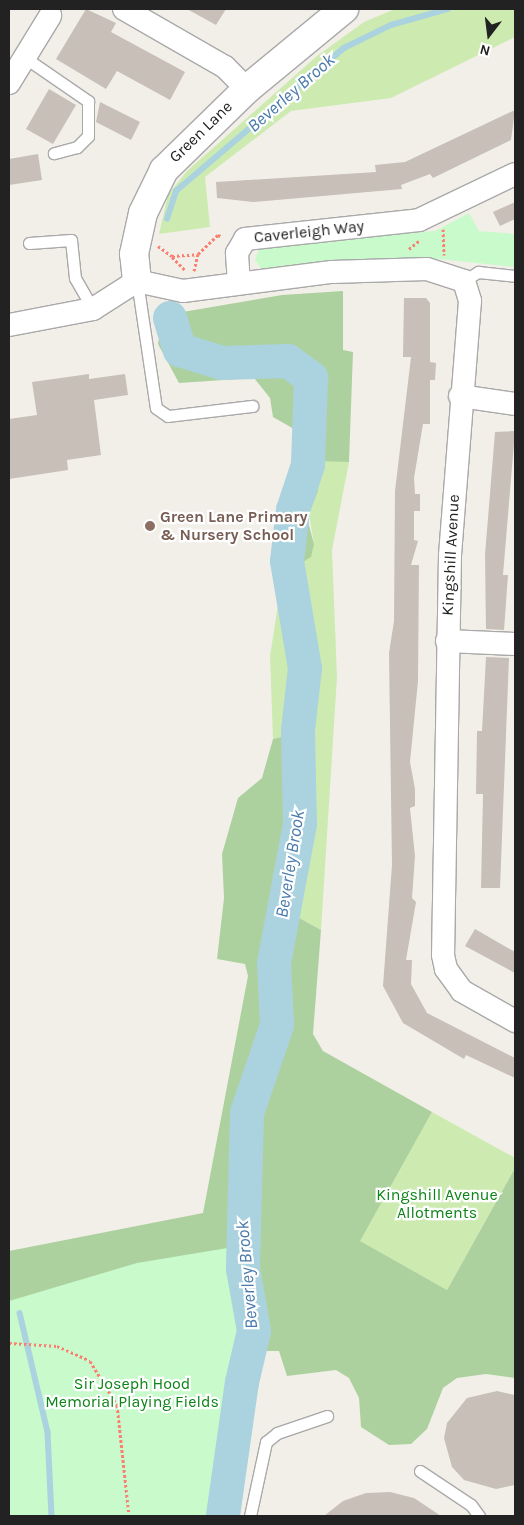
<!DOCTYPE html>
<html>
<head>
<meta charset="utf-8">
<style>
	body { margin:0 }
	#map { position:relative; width:524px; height:1525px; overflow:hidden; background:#f2efe9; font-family:Karla,sans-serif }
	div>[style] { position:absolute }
	.grass>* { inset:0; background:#cdebb0 }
	.forest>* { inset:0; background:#add19e }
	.park>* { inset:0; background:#c8facc }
	.stream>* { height:5.5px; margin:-2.75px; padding:0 2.75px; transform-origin:2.75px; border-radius:2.75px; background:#aad3df }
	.river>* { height:34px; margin:-17px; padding:0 17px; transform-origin:17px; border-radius:17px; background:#aad3df }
	.building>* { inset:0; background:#c7bfb8 }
	.path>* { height:3px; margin-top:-1.5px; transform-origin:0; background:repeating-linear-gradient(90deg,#fa8072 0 2.5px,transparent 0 5px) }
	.roads { filter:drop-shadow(1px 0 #a9a9a9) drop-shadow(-1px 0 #a9a9a9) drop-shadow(0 1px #a9a9a9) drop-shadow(0 -1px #a9a9a9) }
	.service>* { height:11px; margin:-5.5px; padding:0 5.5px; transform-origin:5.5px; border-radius:5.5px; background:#fff }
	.minor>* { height:22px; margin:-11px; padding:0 11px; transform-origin:11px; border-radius:11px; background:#fff }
	.tertiary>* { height:28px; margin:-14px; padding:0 14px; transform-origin:14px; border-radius:14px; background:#fff }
	.dots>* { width:14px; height:14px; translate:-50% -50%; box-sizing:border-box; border:2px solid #fff; border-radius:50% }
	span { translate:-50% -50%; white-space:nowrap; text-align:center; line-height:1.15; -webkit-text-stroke:4.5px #fff; paint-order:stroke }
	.street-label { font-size:16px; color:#222 }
	.education-label { font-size:16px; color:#785e54; font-weight:700 }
	.left { translate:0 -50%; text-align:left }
	.park-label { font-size:16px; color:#0c8416 }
	.water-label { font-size:18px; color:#4a7aab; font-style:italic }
	.frame { position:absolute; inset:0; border:10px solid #222; pointer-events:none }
	.north { position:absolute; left:464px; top:10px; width:50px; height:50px; -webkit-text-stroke:4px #fff; paint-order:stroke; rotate:195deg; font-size:14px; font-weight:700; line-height:20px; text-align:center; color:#222 }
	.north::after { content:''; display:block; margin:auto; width:18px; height:22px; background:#222; clip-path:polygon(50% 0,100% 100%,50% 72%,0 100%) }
</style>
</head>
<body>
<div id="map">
	<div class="grass">
		<i style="clip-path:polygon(395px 9px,515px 9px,515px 37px,391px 98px,291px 111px,205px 177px,210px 227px,159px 234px,168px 195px,187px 171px,317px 56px,364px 22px)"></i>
		<i style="clip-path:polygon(326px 458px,349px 462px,332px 550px,337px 677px,321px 930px,292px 914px,285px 902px,299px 829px,296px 797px,315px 755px,289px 735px,273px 739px,270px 656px,285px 560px,314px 544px,308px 508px,318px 491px,318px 460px)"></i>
		<i style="clip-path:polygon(432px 1112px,515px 1158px,515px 1168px,447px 1290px,359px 1241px)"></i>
	</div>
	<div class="forest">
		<i style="clip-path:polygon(343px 291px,343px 350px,353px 352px,349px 462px,318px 461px,318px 491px,307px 518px,314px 544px,311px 557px,298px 565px,273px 554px,280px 502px,296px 493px,301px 433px,273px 417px,270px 398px,254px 378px,179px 383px,158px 344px,162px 320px,165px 315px,282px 295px)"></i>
		<i style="clip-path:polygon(289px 735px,307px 736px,315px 745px,315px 755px,296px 797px,299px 829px,285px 902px,292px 914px,321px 930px,313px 1034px,323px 1051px,432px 1112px,360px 1241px,447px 1290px,515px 1168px,515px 1378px,486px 1374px,457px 1378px,443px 1388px,427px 1429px,411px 1444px,389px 1445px,361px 1427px,359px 1398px,349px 1378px,336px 1370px,287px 1376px,279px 1351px,257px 1351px,9px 1516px,9px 1251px,203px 1213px,248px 976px,245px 964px,217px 959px,224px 898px,222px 854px,238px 798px,262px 778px,273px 739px)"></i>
	</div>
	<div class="park">
		<i style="clip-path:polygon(469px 213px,479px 231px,515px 234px,515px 267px,439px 259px,262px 270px,255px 260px,260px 247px,266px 244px,435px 231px)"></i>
		<i style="clip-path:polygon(257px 1243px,258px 1386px,238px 1516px,9px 1516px,9px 1301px,137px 1263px)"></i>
	</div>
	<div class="stream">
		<i style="left:167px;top:219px;width:29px;rotate:-72deg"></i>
		<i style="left:176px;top:191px;width:221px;rotate:-40.4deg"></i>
		<i style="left:344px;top:48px;width:52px;rotate:-26.1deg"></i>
		<i style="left:391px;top:25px;width:59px;rotate:-15.7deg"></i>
		<i style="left:20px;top:1313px;width:122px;rotate:76.8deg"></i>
		<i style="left:48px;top:1432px;width:84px;rotate:87.3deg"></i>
	</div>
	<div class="river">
		<i style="left:170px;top:318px;width:34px;rotate:73deg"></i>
		<i style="left:180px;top:350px;width:44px;rotate:17.2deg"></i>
		<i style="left:222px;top:363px;width:66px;rotate:-1.7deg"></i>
		<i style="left:288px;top:361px;width:29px;rotate:36deg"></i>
		<i style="left:311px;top:378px;width:87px;rotate:92deg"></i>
		<i style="left:308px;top:465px;width:47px;rotate:108.4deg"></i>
		<i style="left:293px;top:510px;width:51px;rotate:96.7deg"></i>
		<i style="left:287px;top:561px;width:109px;rotate:80.5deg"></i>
		<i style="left:305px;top:668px;width:62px;rotate:96.4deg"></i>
		<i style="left:298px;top:730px;width:94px;rotate:88.8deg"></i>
		<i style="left:300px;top:824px;width:141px;rotate:100.6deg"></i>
		<i style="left:274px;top:963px;width:62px;rotate:87.2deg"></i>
		<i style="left:277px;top:1025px;width:93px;rotate:108.8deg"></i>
		<i style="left:247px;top:1113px;width:156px;rotate:91.5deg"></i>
		<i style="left:243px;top:1269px;width:63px;rotate:79.9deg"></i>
		<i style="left:254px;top:1331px;width:52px;rotate:103.2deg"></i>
		<i style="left:242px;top:1382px;width:135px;rotate:98.1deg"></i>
	</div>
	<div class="building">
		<i style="clip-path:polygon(86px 9px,116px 23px,111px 32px,185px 72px,170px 100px,117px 71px,106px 89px,56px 59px)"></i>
		<i style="clip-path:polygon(187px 9px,226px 9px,216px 25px)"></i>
		<i style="clip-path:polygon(49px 89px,76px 105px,53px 144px,26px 129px)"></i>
		<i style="clip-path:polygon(100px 102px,140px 122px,131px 140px,96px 122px)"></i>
		<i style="clip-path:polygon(515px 110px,511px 140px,433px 178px,430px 174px,401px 185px,402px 189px,253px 202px,217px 198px,216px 182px,376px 172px,375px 165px,405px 162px)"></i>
		<i style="clip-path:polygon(38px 154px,42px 180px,9px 185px,9px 159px)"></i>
		<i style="clip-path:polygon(515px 202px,515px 219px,500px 226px,493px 212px)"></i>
		<i style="clip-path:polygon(404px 298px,426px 298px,430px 303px,430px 362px,436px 363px,435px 380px,430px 380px,430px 424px,423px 424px,414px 478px,415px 494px,420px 494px,420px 511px,414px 511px,414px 540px,418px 541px,411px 565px,419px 565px,418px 681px,410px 762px,415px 789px,415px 806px,410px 808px,415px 856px,412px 898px,416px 902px,406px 960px,412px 960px,411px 984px,427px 1013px,515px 1058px,515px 1078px,466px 1055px,464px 1059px,403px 1023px,383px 986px,392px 865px,389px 653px,394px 621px,395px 491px,411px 357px,403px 357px)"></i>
		<i style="clip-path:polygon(89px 374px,89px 379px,125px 374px,128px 395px,94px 400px,101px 455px,67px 460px,68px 470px,9px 479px,9px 419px,37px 415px,32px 382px)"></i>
		<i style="clip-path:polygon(515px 431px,503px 575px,508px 575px,504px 630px,486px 629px,485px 555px,495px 432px)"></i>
		<i style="clip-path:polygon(486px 657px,509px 658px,500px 888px,481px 888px,483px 794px,476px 794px,477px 731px,482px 731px)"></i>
		<i style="clip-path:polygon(475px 929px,515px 952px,515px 973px,465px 946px)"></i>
		<i style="clip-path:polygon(497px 1391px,515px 1395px,515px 1485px,496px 1489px,464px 1480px,452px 1467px,444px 1438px,447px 1423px,467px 1398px)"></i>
		<i style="clip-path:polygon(390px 1492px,414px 1498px,441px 1516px,324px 1516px,343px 1501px,366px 1493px)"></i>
	</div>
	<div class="path">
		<i style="left:443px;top:229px;width:26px;rotate:88deg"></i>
		<i style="left:158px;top:246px;width:17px;rotate:36deg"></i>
		<i style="left:172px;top:256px;width:26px;rotate:-4deg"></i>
		<i style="left:198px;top:254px;width:28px;rotate:-44deg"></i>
		<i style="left:218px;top:235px;width:5px;rotate:22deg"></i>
		<i style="left:409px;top:249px;width:14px;rotate:-39deg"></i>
		<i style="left:172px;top:257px;width:18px;rotate:45deg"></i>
		<i style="left:194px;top:271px;width:17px;rotate:-77deg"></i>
		<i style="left:9px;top:1343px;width:48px;rotate:3.6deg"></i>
		<i style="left:57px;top:1346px;width:36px;rotate:24deg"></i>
		<i style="left:90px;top:1361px;width:52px;rotate:58.5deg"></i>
		<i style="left:117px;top:1405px;width:112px;rotate:83.8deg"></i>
	</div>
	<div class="roads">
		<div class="service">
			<i style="left:24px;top:57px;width:78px;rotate:34.5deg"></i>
			<i style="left:88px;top:101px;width:35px;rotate:90deg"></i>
			<i style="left:88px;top:136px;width:16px;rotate:135deg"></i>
			<i style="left:77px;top:147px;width:24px;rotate:165deg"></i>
			<i style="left:29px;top:243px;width:42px;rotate:-4.1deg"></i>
			<i style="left:71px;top:240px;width:38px;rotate:84deg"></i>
			<i style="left:75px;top:278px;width:36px;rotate:60deg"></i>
			<i style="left:137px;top:281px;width:128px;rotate:81.5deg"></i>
			<i style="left:156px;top:408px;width:14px;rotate:34deg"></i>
			<i style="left:168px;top:416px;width:85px;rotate:-6.8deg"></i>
			<i style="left:464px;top:281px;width:17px;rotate:-33deg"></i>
			<i style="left:478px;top:272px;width:37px;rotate:6deg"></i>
			<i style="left:420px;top:1471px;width:61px;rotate:33.7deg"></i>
			<i style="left:471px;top:1505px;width:14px;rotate:54deg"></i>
			<i style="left:250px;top:1516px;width:76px;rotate:-77.8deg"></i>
			<i style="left:266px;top:1442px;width:14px;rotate:-39deg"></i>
			<i style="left:277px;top:1433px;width:53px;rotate:-18.8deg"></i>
		</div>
		<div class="minor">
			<i style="left:124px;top:9px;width:116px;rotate:29.9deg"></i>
			<i style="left:225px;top:67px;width:31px;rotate:45deg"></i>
			<i style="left:9px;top:83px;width:79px;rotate:-58.5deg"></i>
			<i style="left:239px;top:283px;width:30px;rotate:-94deg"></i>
			<i style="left:237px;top:253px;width:16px;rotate:-60deg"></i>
			<i style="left:245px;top:239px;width:175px;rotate:-6.2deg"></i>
			<i style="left:419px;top:220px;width:106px;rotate:-25.6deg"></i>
			<i style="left:9px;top:325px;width:86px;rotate:-10.8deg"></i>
			<i style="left:93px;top:309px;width:52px;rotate:-32.5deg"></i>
			<i style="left:137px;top:281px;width:47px;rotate:12.3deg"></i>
			<i style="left:183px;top:291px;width:150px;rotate:-7.3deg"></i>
			<i style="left:332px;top:272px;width:95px;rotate:-1.8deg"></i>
			<i style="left:427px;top:269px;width:39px;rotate:18deg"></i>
			<i style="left:464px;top:281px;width:21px;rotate:73deg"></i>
			<i style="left:470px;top:301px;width:256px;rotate:94.5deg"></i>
			<i style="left:450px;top:556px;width:399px;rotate:91deg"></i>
			<i style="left:443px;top:955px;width:14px;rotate:78deg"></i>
			<i style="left:446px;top:969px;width:27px;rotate:54deg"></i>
			<i style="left:462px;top:991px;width:61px;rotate:29.5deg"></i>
			<i style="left:460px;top:396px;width:56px;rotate:8.3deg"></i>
			<i style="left:447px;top:641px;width:68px;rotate:2.5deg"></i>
		</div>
		<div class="tertiary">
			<i style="left:137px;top:281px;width:27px;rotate:-96deg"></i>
			<i style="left:134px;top:254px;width:42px;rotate:-77.6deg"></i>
			<i style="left:143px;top:213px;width:48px;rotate:-64deg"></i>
			<i style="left:164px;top:170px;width:116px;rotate:-44.3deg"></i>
			<i style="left:247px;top:89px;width:126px;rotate:-39.5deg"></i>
		</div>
	</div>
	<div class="dots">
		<i style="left:150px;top:526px;background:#8d6e63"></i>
	</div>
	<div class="street-label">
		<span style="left:201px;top:132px;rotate:-44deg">Green Lane</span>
		<span style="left:309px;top:232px;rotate:-6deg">Caverleigh Way</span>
		<span style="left:451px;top:555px;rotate:-87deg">Kingshill Avenue</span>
	</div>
	<div class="education-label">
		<span class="left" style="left:160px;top:526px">Green Lane Primary<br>&amp; Nursery School</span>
	</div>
	<div class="park-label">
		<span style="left:437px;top:1204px">Kingshill Avenue<br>Allotments</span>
		<span style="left:132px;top:1393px">Sir Joseph Hood<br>Memorial Playing Fields</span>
	</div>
	<div class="water-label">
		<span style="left:291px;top:93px;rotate:-41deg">Beverley Brook</span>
		<span style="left:290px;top:864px;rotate:-81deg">Beverley Brook</span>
		<span style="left:247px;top:1275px;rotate:-95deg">Beverley Brook</span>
	</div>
	<div class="frame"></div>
	<div class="north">N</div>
</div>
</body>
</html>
